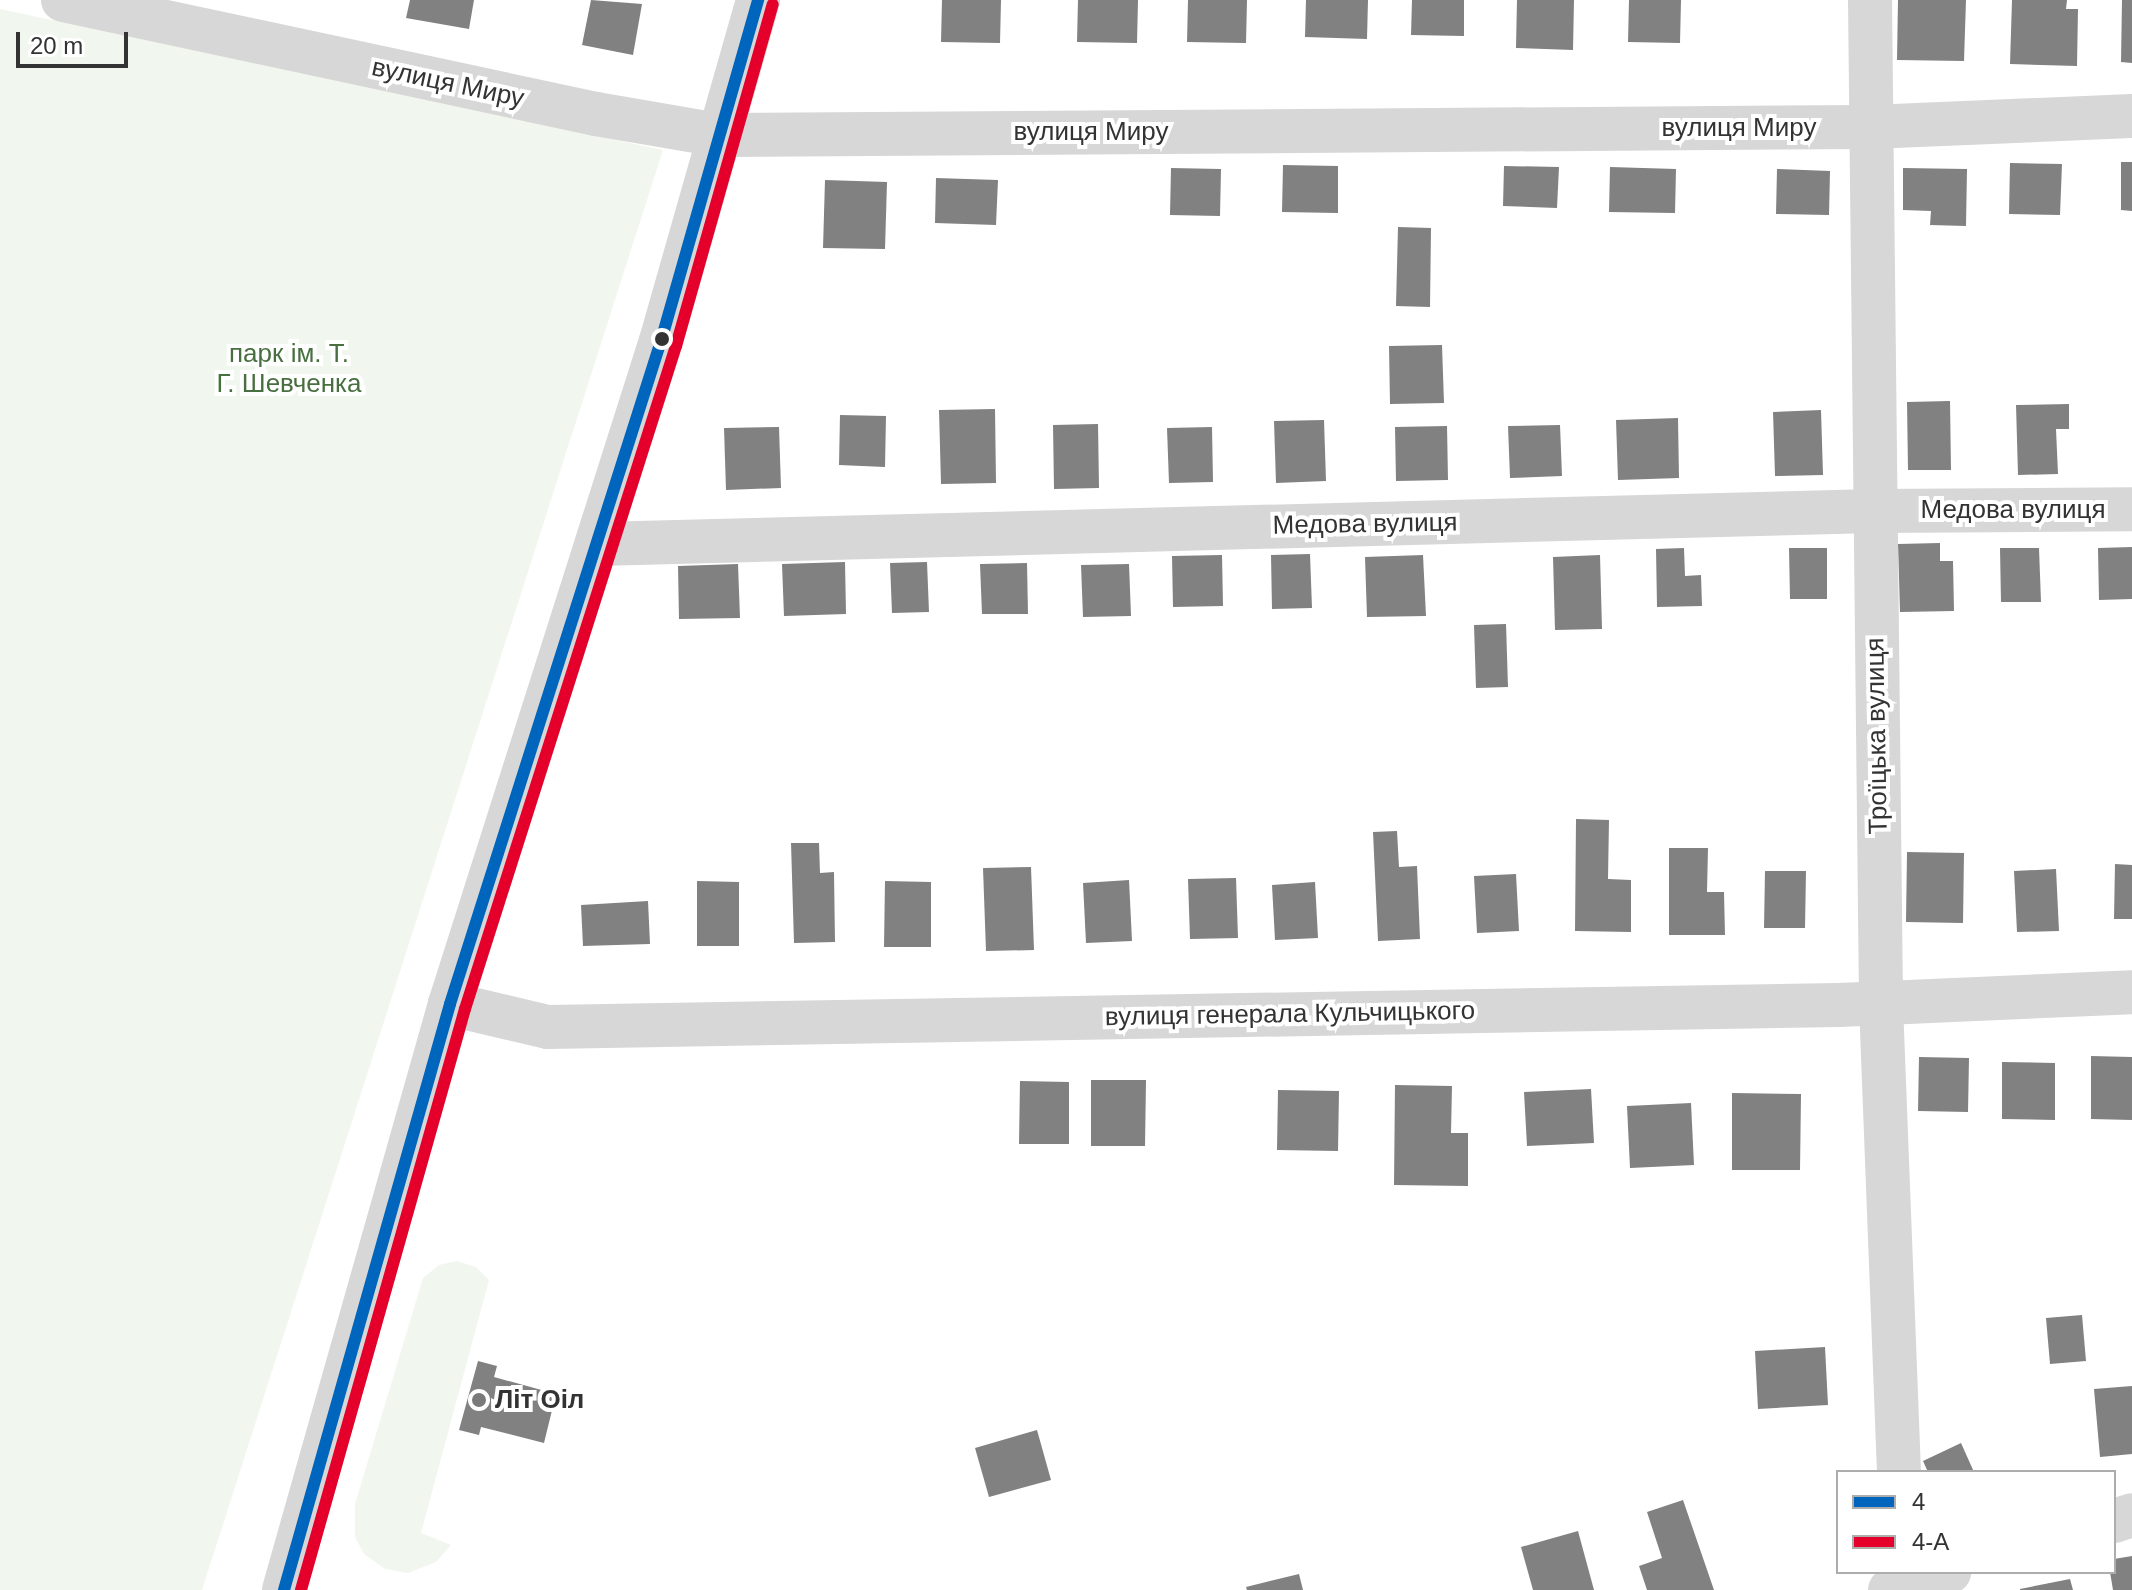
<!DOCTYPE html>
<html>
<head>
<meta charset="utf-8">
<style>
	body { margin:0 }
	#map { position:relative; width:2132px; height:1590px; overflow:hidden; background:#fff; font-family:Helvetica,sans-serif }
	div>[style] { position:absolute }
	.green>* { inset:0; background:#f1f6ef }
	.building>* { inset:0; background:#818181 }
	.minor>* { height:44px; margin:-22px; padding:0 22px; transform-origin:22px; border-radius:22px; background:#d7d7d7 }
	.bus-1>* { height:12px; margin:-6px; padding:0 6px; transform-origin:6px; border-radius:6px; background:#0065bd }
	.bus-2>* { height:12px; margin:-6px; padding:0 6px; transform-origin:6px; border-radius:6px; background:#e4002b }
	.dots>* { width:22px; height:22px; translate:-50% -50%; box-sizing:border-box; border:4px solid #fff; border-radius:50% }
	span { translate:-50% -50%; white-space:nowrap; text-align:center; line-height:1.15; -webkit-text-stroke:8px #fff; paint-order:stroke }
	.street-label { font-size:26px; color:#333 }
	.park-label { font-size:26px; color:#486f3f }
	.poi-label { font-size:26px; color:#333; font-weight:700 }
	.left { translate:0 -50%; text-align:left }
	.legend { position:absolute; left:1836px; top:1470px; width:280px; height:104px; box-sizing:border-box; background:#fff; border:2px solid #adadad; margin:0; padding:10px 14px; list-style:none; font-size:24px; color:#333 }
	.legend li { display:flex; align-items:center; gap:16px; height:40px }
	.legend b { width:40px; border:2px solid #adadad }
	.scale { position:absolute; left:16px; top:32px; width:112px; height:36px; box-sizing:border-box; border:4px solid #333; border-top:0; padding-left:10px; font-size:24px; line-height:28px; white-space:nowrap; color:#333; -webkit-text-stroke:6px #fff; paint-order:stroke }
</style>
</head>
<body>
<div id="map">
	<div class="green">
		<i style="clip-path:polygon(0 9px,663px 150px,202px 1590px,0 1590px)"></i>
		<i style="clip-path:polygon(457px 1261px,476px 1267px,489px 1280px,421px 1533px,451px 1545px,436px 1562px,408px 1573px,385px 1569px,364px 1554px,355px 1537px,355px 1504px,423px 1278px,439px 1265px)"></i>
	</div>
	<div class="building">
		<i style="clip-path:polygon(410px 0,474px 0,469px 29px,406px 18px)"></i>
		<i style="clip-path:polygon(591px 0,642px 4px,633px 55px,582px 45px)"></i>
		<i style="clip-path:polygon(942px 0,1001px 0,1000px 43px,941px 42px)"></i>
		<i style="clip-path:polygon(1078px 0,1138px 0,1137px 43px,1077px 42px)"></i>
		<i style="clip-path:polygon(1188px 0,1247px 0,1246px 43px,1187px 42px)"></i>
		<i style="clip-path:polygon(1306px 0,1368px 0,1367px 39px,1305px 37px)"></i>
		<i style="clip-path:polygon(1412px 0,1464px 0,1464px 36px,1411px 35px)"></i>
		<i style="clip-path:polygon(1517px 0,1574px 0,1573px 50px,1516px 48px)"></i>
		<i style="clip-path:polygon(1629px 0,1681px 0,1680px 43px,1628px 42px)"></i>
		<i style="clip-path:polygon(1898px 0,1966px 0,1964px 61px,1897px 60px)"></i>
		<i style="clip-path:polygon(2012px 0,2067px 0,2066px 9px,2078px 9px,2077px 66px,2010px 64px)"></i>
		<i style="clip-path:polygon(2122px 0,2132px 0,2132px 63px,2121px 62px)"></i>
		<i style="clip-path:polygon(2121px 162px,2132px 162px,2132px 211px,2121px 210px)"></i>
		<i style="clip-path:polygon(2010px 163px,2062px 164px,2060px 215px,2009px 214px)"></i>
		<i style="clip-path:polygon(1283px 165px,1338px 166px,1338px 213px,1282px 212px)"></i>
		<i style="clip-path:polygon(1504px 166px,1559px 167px,1557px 208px,1503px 206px)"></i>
		<i style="clip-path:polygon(1610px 167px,1676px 169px,1675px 213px,1609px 212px)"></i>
		<i style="clip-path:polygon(1171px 168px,1221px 169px,1220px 216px,1170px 215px)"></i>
		<i style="clip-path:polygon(1903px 168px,1967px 169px,1966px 226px,1930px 225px,1931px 211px,1903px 210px)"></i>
		<i style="clip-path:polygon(1777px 169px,1830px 171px,1829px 215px,1776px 214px)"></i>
		<i style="clip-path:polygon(936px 178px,998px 180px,996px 225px,935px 223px)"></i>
		<i style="clip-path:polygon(825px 180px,887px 182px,885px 249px,823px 248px)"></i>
		<i style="clip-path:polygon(1398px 227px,1431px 228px,1430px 307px,1396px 306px)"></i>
		<i style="clip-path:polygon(1442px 345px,1444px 403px,1390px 404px,1389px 346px)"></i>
		<i style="clip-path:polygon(1950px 401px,1951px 470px,1908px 470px,1907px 402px)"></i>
		<i style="clip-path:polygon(2069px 404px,2069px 429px,2056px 429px,2058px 474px,2018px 475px,2016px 405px)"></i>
		<i style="clip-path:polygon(995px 409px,996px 483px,941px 484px,939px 410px)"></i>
		<i style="clip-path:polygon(1821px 410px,1823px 475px,1775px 476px,1773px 412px)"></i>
		<i style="clip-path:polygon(840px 415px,886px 416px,885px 467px,839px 465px)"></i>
		<i style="clip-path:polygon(1678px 418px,1679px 478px,1618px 480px,1616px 420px)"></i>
		<i style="clip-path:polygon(1324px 420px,1326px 481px,1276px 483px,1274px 421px)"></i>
		<i style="clip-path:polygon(1098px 424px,1099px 488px,1054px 489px,1053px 425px)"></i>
		<i style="clip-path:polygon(1560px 425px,1562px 476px,1510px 478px,1508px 426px)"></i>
		<i style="clip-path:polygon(1447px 426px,1448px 480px,1396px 481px,1395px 427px)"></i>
		<i style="clip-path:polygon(779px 427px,781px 488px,726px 490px,724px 428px)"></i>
		<i style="clip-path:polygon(1212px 427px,1213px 482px,1169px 483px,1167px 428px)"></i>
		<i style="clip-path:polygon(1940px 543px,1940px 561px,1953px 561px,1954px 611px,1900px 612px,1898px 544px)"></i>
		<i style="clip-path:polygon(2132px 547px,2132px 599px,2099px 600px,2098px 548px)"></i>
		<i style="clip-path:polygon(1684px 548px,1685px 576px,1701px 575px,1702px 606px,1657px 607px,1656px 549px)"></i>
		<i style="clip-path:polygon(1789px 548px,1827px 548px,1827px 599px,1790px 599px)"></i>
		<i style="clip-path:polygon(2000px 548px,2039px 548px,2041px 602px,2001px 602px)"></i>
		<i style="clip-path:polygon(1310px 554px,1312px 608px,1272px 609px,1271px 555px)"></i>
		<i style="clip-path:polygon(1222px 555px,1223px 606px,1173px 607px,1172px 556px)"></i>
		<i style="clip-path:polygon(1423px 555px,1426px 616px,1367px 617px,1365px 557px)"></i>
		<i style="clip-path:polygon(1600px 555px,1602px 629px,1555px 630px,1553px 557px)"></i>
		<i style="clip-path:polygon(845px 562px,846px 614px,784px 616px,782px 564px)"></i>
		<i style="clip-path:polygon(927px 562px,929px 612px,892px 613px,890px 563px)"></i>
		<i style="clip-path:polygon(1027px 563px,1028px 614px,982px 614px,980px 564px)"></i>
		<i style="clip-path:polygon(738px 564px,740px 618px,679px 619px,678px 566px)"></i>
		<i style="clip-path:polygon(1129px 564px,1131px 616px,1083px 617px,1081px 565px)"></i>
		<i style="clip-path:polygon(1506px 624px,1508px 687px,1476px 688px,1474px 625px)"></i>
		<i style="clip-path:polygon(1576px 819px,1609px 820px,1608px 879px,1631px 880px,1631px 932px,1575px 931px)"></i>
		<i style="clip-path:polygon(1397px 831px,1399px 867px,1417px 866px,1420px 939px,1378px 941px,1373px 832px)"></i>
		<i style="clip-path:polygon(791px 843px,819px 843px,820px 873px,834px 872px,835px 942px,794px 943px)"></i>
		<i style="clip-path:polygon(1669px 848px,1708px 848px,1707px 892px,1724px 892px,1725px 935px,1669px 935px)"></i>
		<i style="clip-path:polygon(1907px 852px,1964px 853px,1963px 923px,1906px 922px)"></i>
		<i style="clip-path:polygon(2115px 864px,2132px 865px,2132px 919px,2114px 919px)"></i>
		<i style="clip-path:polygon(1031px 867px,1034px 950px,986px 951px,983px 868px)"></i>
		<i style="clip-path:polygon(2056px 869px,2059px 931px,2017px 932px,2014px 871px)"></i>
		<i style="clip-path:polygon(1765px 871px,1806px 871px,1805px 928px,1764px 928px)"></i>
		<i style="clip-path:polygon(1516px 874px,1519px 931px,1477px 933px,1474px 876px)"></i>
		<i style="clip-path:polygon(1236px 878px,1238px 938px,1190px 939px,1188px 879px)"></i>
		<i style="clip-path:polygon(1129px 880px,1132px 941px,1086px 943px,1083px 883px)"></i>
		<i style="clip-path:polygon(697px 881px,739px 882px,739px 946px,697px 946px)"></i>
		<i style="clip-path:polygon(885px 881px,931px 882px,931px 947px,884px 947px)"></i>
		<i style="clip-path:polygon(1315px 882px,1318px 938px,1275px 940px,1272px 885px)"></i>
		<i style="clip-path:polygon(648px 901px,650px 944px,583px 946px,581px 905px)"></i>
		<i style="clip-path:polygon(2091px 1056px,2132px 1057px,2132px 1120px,2091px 1119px)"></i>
		<i style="clip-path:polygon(1919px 1057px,1969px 1058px,1968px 1112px,1918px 1111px)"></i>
		<i style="clip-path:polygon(2002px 1062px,2055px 1063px,2055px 1120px,2002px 1119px)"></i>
		<i style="clip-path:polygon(1091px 1080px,1146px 1080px,1145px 1146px,1091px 1146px)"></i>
		<i style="clip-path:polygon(1020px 1081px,1069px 1082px,1069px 1144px,1019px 1144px)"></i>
		<i style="clip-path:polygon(1395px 1085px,1452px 1086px,1451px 1133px,1468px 1133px,1468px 1186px,1394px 1185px)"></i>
		<i style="clip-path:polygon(1591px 1089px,1594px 1143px,1527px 1146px,1524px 1092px)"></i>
		<i style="clip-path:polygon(1278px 1090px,1339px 1091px,1338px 1151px,1277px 1150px)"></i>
		<i style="clip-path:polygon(1732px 1093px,1801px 1094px,1800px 1170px,1732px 1170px)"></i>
		<i style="clip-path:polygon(1691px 1103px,1694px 1165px,1630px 1168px,1627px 1106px)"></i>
		<i style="clip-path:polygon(2082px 1315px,2086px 1361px,2050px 1364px,2046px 1318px)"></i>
		<i style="clip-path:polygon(1825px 1347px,1828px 1405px,1758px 1409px,1755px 1351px)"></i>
		<i style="clip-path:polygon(478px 1361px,497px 1366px,494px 1377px,556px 1394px,544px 1443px,481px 1427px,479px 1435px,459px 1430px)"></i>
		<i style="clip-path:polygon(2132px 1386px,2132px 1454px,2100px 1457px,2094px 1389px)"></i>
		<i style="clip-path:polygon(1037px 1430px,1051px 1480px,989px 1497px,975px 1448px)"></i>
		<i style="clip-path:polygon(1961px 1443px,1974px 1472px,1928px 1472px,1923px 1461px)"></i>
		<i style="clip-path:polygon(1683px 1500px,1714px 1590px,1647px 1590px,1639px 1566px,1662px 1558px,1647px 1512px)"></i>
		<i style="clip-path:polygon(1578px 1531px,1594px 1590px,1533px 1590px,1521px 1547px)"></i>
		<i style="clip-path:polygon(2132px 1556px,2132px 1590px,2113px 1590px,2110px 1572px,2114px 1572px,2114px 1559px)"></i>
		<i style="clip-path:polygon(1299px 1574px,1303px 1590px,1247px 1590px,1246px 1587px)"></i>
		<i style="clip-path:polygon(2070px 1579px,2073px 1590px,2020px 1590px,2020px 1589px)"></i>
	</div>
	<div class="minor">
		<i style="left:63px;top:0;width:545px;rotate:12.07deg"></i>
		<i style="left:596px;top:114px;width:125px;rotate:9.7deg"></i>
		<i style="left:719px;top:135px;width:1151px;rotate:-0.4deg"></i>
		<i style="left:1870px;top:127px;width:262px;rotate:-2.4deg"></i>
		<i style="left:1870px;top:0;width:1004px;rotate:89.37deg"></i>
		<i style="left:1881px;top:1004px;width:468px;rotate:87.8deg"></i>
		<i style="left:598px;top:544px;width:1275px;rotate:-1.48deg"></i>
		<i style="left:1873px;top:511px;width:259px;rotate:-0.4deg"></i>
		<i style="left:450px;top:1004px;width:101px;rotate:13.2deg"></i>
		<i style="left:548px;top:1027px;width:1291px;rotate:-0.98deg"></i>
		<i style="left:1839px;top:1005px;width:293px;rotate:-2.5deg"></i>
		<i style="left:2114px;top:1521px;width:19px;rotate:-18deg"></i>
		<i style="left:284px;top:1590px;width:609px;rotate:-74.18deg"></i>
		<i style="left:450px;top:1004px;width:696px;rotate:-72.35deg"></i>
		<i style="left:661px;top:341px;width:355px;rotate:-74.1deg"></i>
		<i style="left:1890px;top:1590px;width:62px;rotate:-17deg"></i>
	</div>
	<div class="bus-1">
		<i style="left:284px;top:1590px;width:609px;rotate:-74.18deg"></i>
		<i style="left:450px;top:1004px;width:696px;rotate:-72.35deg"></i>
		<i style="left:661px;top:341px;width:355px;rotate:-74.1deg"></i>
	</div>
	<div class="bus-2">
		<i style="left:301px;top:1590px;width:604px;rotate:-74.24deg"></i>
		<i style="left:465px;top:1009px;width:696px;rotate:-72.35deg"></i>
		<i style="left:676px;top:346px;width:355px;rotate:-74.2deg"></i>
	</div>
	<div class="dots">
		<i style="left:662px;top:339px;background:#333"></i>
		<i style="left:479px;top:1400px;background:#7a7a7a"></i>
	</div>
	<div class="street-label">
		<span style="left:448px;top:83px;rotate:12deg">вулиця Миру</span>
		<span style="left:1739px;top:128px">вулиця Миру</span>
		<span style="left:1091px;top:132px">вулиця Миру</span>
		<span style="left:2013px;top:510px">Медова вулиця</span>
		<span style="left:1365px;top:524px;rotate:-1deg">Медова вулиця</span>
		<span style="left:1877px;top:736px;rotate:-91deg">Троїцька вулиця</span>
		<span style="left:1290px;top:1014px;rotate:-1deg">вулиця генерала Кульчицького</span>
	</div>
	<div class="park-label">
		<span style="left:289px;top:369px">парк ім. Т.<br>Г. Шевченка</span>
	</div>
	<div class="poi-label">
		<span class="left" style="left:495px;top:1400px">Літ Оіл</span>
	</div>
	<ul class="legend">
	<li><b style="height:10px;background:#0065bd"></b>4</li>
	<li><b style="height:10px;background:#e4002b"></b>4-А</li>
	</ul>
	<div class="scale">20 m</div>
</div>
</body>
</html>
